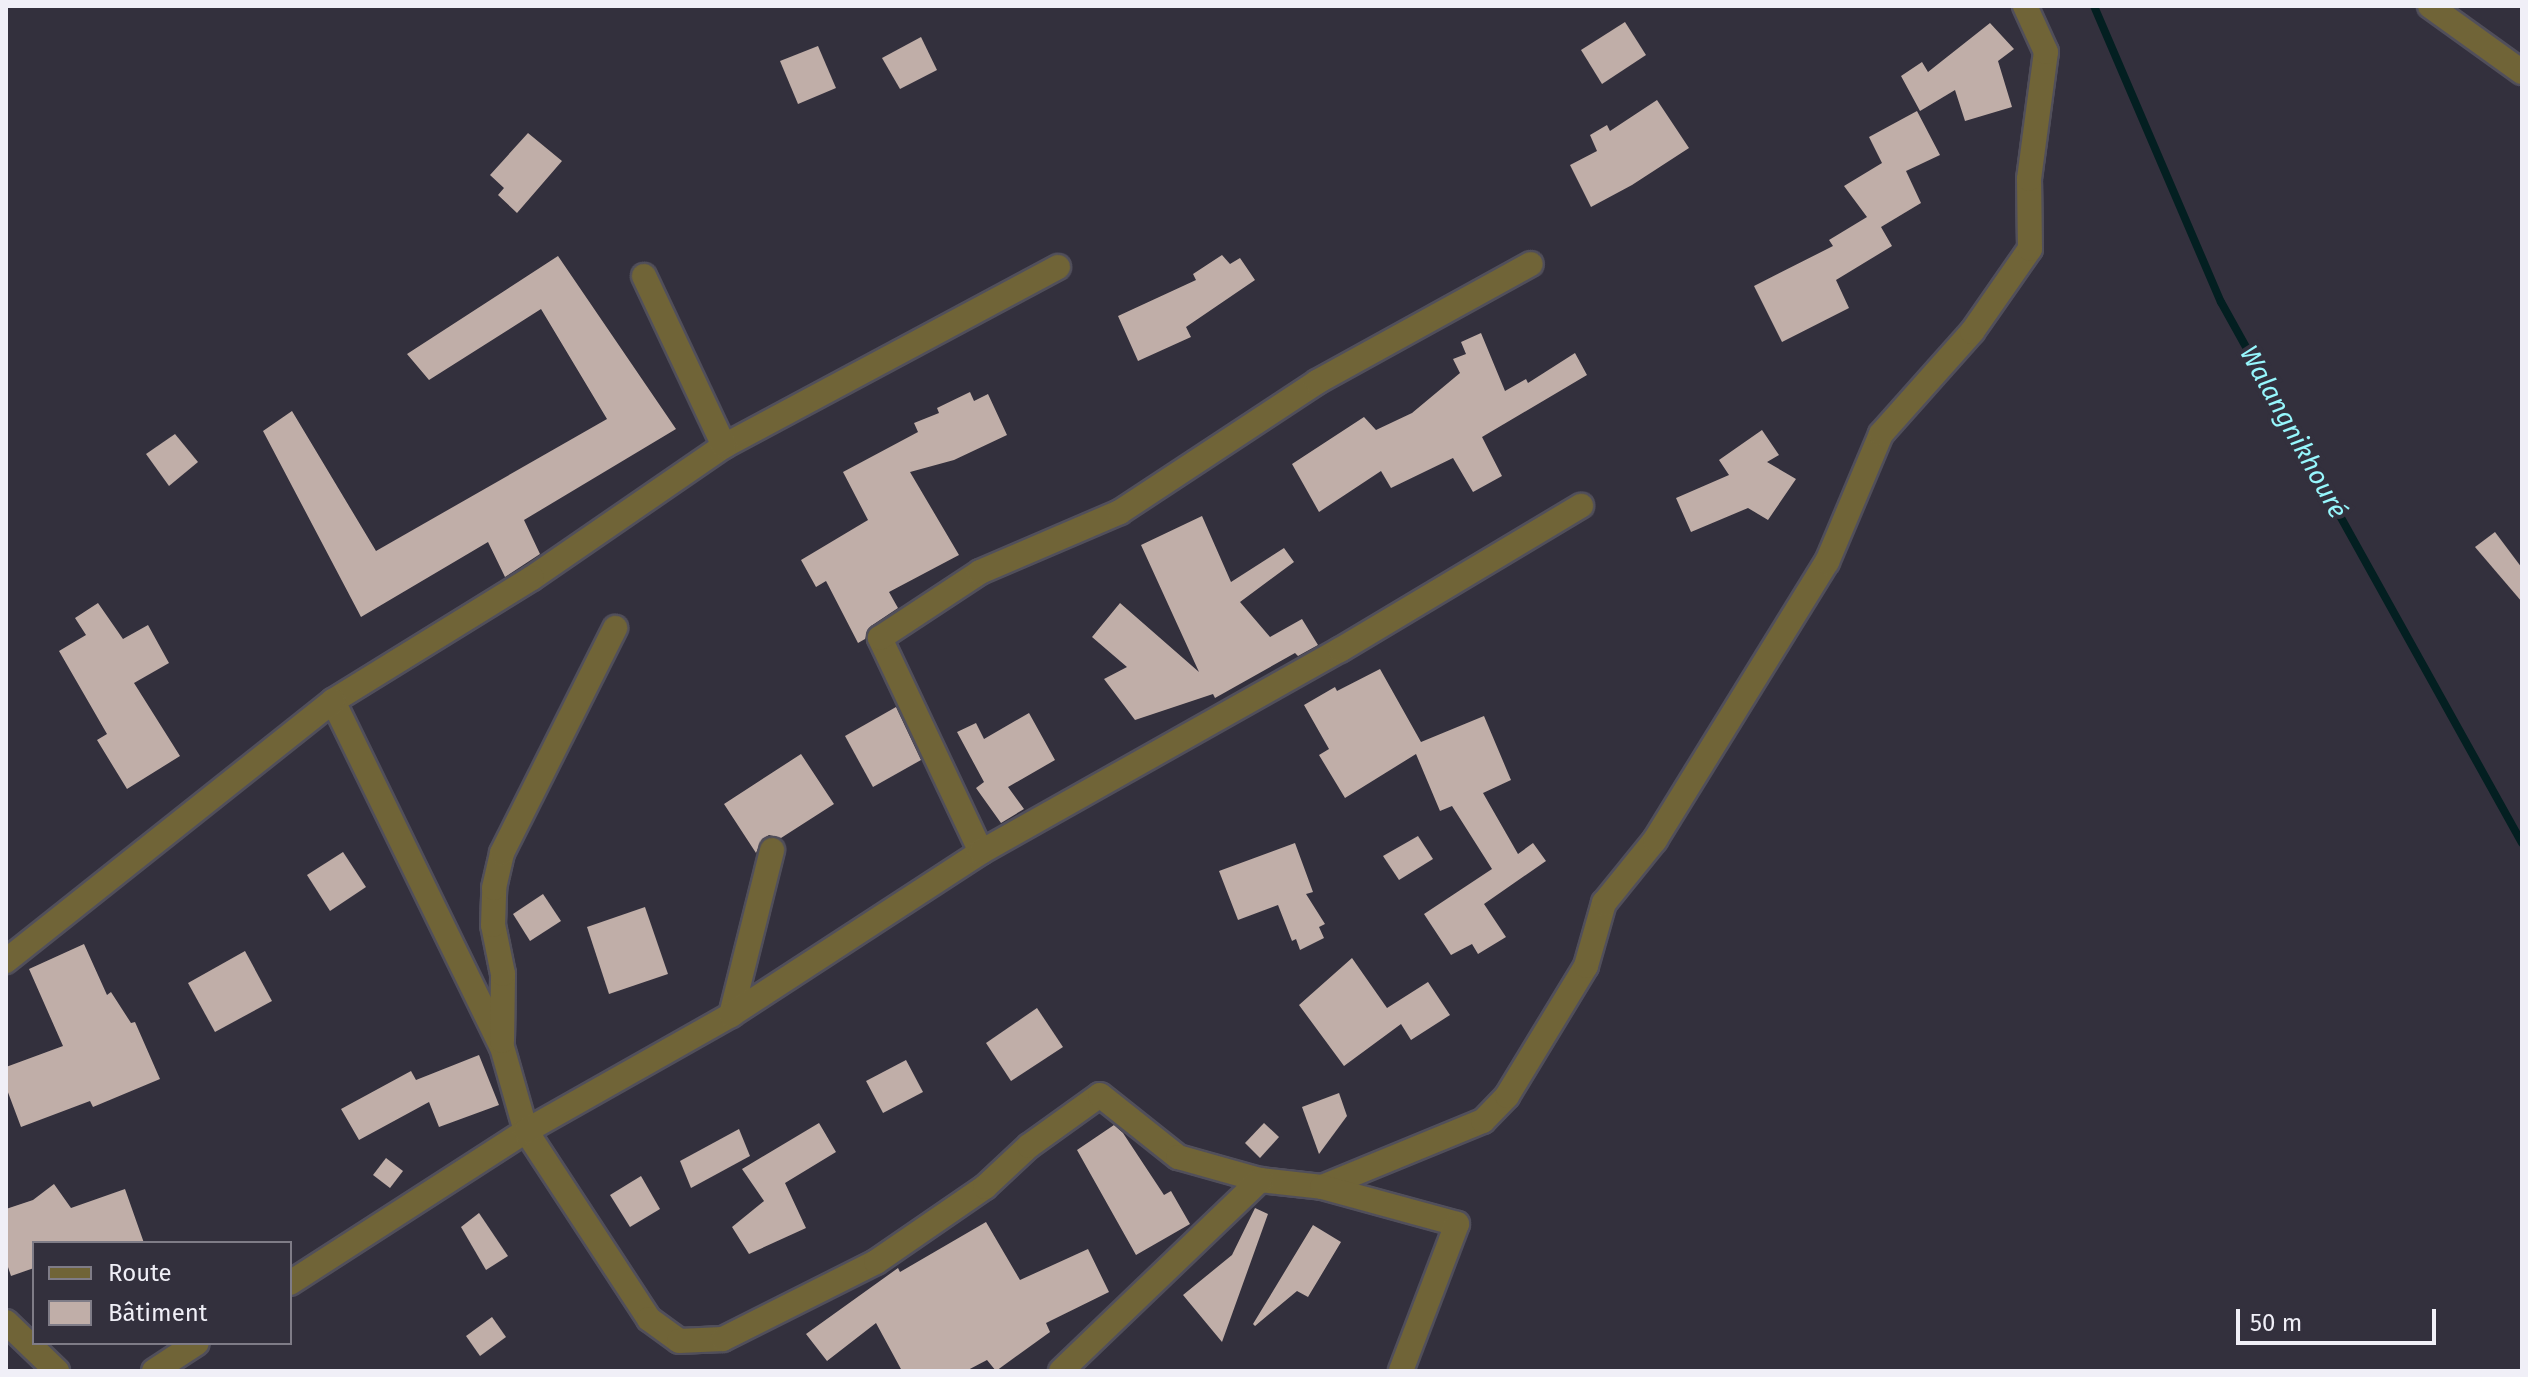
<!DOCTYPE html>
<html>
<head>
<meta charset="utf-8">
<style>
	body { margin:0 }
	#map { position:relative; width:2528px; height:1377px; overflow:hidden; background:#33303d; font-family:"Fira Sans",sans-serif }
	div>[style] { position:absolute }
	.stream>* { height:8px; margin:-4px; padding:0 4px; transform-origin:4px; border-radius:4px; background:#031f21 }
	.building>* { inset:0; background:#c0aea8 }
	.roads { filter:drop-shadow(2px 0 #514f5b) drop-shadow(-2px 0 #514f5b) drop-shadow(0 2px #514f5b) drop-shadow(0 -2px #514f5b) }
	.minor>* { height:24px; margin:-12px; padding:0 12px; transform-origin:12px; border-radius:12px; background:#706437 }
	span { translate:-50% -50%; white-space:nowrap; text-align:center; line-height:1.15; -webkit-text-stroke:8px #33303d; paint-order:stroke }
	.water-label { font-size:26px; color:#97f7fd; font-style:italic }
	.frame { position:absolute; inset:0; border:8px solid #f0eff7; pointer-events:none }
	.legend { position:absolute; left:32px; top:1241px; width:260px; height:104px; box-sizing:border-box; background:#33303d; border:2px solid #7f7c87; margin:0; padding:10px 14px; list-style:none; font-size:24px; color:#f0eff7 }
	.legend li { display:flex; align-items:center; gap:16px; height:40px }
	.legend b { width:40px; border:2px solid #7f7c87 }
	.scale { position:absolute; left:2236px; top:1309px; width:200px; height:36px; box-sizing:border-box; border:4px solid #f0eff7; border-top:0; padding-left:10px; font-size:24px; line-height:28px; white-space:nowrap; color:#f0eff7; -webkit-text-stroke:6px #33303d; paint-order:stroke }
</style>
</head>
<body>
<div id="map">
	<div class="stream">
		<i style="left:2094px;top:6px;width:322px;rotate:66.8deg"></i>
		<i style="left:2221px;top:302px;width:619px;rotate:60.91deg"></i>
	</div>
	<div class="building">
		<i style="clip-path:polygon(1625px 22px,1646px 55px,1602px 84px,1581px 50px)"></i>
		<i style="clip-path:polygon(1990px 23px,2014px 49px,1998px 61px,2012px 107px,1965px 121px,1955px 90px,1920px 111px,1901px 76px,1922px 62px,1928px 72px)"></i>
		<i style="clip-path:polygon(921px 37px,937px 70px,900px 89px,882px 58px)"></i>
		<i style="clip-path:polygon(818px 46px,836px 88px,798px 104px,780px 61px)"></i>
		<i style="clip-path:polygon(1657px 100px,1689px 148px,1632px 185px,1591px 207px,1570px 165px,1597px 151px,1590px 135px,1607px 125px,1610px 131px)"></i>
		<i style="clip-path:polygon(1917px 111px,1940px 155px,1906px 171px,1921px 203px,1881px 227px,1892px 246px,1836px 280px,1849px 308px,1782px 342px,1754px 286px,1833px 246px,1829px 240px,1867px 217px,1844px 186px,1882px 163px,1869px 137px)"></i>
		<i style="clip-path:polygon(528px 133px,562px 161px,517px 213px,498px 195px,504px 188px,490px 175px)"></i>
		<i style="clip-path:polygon(1222px 255px,1230px 264px,1240px 258px,1255px 280px,1186px 327px,1191px 337px,1138px 361px,1118px 316px,1196px 280px,1193px 274px)"></i>
		<i style="clip-path:polygon(558px 256px,676px 429px,524px 520px,540px 554px,505px 577px,488px 542px,361px 617px,263px 431px,292px 411px,376px 551px,607px 419px,541px 309px,429px 380px,407px 354px)"></i>
		<i style="clip-path:polygon(1481px 333px,1505px 391px,1526px 379px,1528px 383px,1575px 353px,1587px 375px,1482px 437px,1502px 476px,1473px 492px,1453px 458px,1391px 488px,1381px 471px,1319px 512px,1292px 464px,1364px 417px,1376px 430px,1412px 413px,1460px 373px,1453px 359px,1466px 354px,1461px 342px)"></i>
		<i style="clip-path:polygon(970px 392px,974px 401px,988px 394px,1007px 435px,954px 460px,910px 472px,959px 555px,889px 592px,898px 608px,871px 626px,865px 639px,858px 643px,826px 581px,816px 587px,801px 560px,868px 520px,843px 472px,918px 432px,914px 423px,939px 413px,937px 408px)"></i>
		<i style="clip-path:polygon(1762px 430px,1779px 455px,1767px 462px,1796px 479px,1768px 520px,1748px 508px,1691px 532px,1676px 498px,1729px 475px,1719px 460px)"></i>
		<i style="clip-path:polygon(175px 434px,198px 462px,169px 486px,146px 454px)"></i>
		<i style="clip-path:polygon(1202px 516px,1231px 582px,1284px 548px,1294px 562px,1240px 602px,1270px 637px,1302px 619px,1318px 645px,1298px 656px,1295px 653px,1215px 698px,1213px 694px,1135px 720px,1104px 679px,1127px 667px,1092px 637px,1120px 603px,1199px 672px,1141px 545px)"></i>
		<i style="clip-path:polygon(2495px 532px,2522px 568px,2522px 602px,2475px 547px)"></i>
		<i style="clip-path:polygon(98px 603px,123px 639px,148px 625px,169px 663px,134px 683px,180px 756px,127px 789px,97px 740px,107px 734px,59px 651px,86px 635px,75px 618px)"></i>
		<i style="clip-path:polygon(1380px 669px,1421px 742px,1484px 716px,1511px 780px,1483px 793px,1518px 854px,1533px 843px,1546px 861px,1484px 904px,1506px 937px,1478px 954px,1472px 944px,1451px 955px,1424px 914px,1492px 869px,1452px 806px,1440px 811px,1416px 754px,1345px 798px,1319px 755px,1329px 749px,1304px 705px,1335px 687px,1337px 691px)"></i>
		<i style="clip-path:polygon(896px 707px,921px 760px,873px 787px,845px 736px)"></i>
		<i style="clip-path:polygon(1029px 713px,1055px 760px,1008px 787px,1024px 809px,1001px 823px,976px 788px,984px 782px,957px 732px,976px 723px,984px 739px)"></i>
		<i style="clip-path:polygon(801px 754px,834px 804px,781px 838px,769px 835px,762px 839px,756px 853px,724px 804px)"></i>
		<i style="clip-path:polygon(1418px 836px,1433px 859px,1399px 880px,1383px 856px)"></i>
		<i style="clip-path:polygon(1295px 843px,1313px 892px,1306px 894px,1325px 924px,1319px 927px,1324px 938px,1300px 950px,1296px 939px,1292px 941px,1278px 905px,1238px 920px,1219px 871px)"></i>
		<i style="clip-path:polygon(343px 852px,366px 887px,330px 911px,307px 875px)"></i>
		<i style="clip-path:polygon(543px 894px,561px 921px,530px 941px,513px 914px)"></i>
		<i style="clip-path:polygon(645px 907px,668px 974px,609px 994px,587px 927px)"></i>
		<i style="clip-path:polygon(84px 944px,107px 995px,111px 992px,131px 1023px,135px 1022px,160px 1079px,93px 1107px,90px 1101px,21px 1127px,6px 1087px,6px 1067px,63px 1046px,29px 969px)"></i>
		<i style="clip-path:polygon(245px 951px,272px 1001px,215px 1032px,188px 983px)"></i>
		<i style="clip-path:polygon(1352px 958px,1387px 1008px,1428px 982px,1450px 1015px,1411px 1040px,1401px 1024px,1344px 1066px,1299px 1005px)"></i>
		<i style="clip-path:polygon(1037px 1008px,1063px 1047px,1011px 1081px,986px 1043px)"></i>
		<i style="clip-path:polygon(479px 1055px,499px 1105px,439px 1127px,429px 1102px,359px 1140px,341px 1109px,411px 1071px,416px 1080px)"></i>
		<i style="clip-path:polygon(906px 1060px,923px 1092px,883px 1113px,866px 1081px)"></i>
		<i style="clip-path:polygon(1339px 1093px,1347px 1116px,1319px 1154px,1302px 1107px)"></i>
		<i style="clip-path:polygon(819px 1123px,836px 1152px,785px 1183px,806px 1228px,749px 1254px,732px 1227px,764px 1201px,742px 1169px)"></i>
		<i style="clip-path:polygon(1264px 1123px,1279px 1137px,1260px 1158px,1245px 1143px)"></i>
		<i style="clip-path:polygon(1114px 1125px,1123px 1133px,1164px 1195px,1171px 1191px,1190px 1224px,1136px 1255px,1077px 1150px)"></i>
		<i style="clip-path:polygon(739px 1129px,750px 1156px,691px 1188px,680px 1161px)"></i>
		<i style="clip-path:polygon(386px 1158px,403px 1171px,390px 1188px,373px 1175px)"></i>
		<i style="clip-path:polygon(641px 1176px,660px 1209px,630px 1227px,610px 1195px)"></i>
		<i style="clip-path:polygon(54px 1184px,71px 1208px,125px 1189px,144px 1243px,34px 1243px,34px 1268px,11px 1276px,6px 1261px,6px 1209px,33px 1200px)"></i>
		<i style="clip-path:polygon(1255px 1208px,1268px 1214px,1222px 1342px,1183px 1295px,1232px 1255px)"></i>
		<i style="clip-path:polygon(479px 1213px,508px 1256px,486px 1270px,461px 1227px)"></i>
		<i style="clip-path:polygon(986px 1222px,1020px 1280px,1088px 1249px,1109px 1292px,1046px 1323px,1050px 1332px,996px 1371px,987px 1360px,966px 1371px,902px 1371px,876px 1323px,827px 1361px,806px 1334px,898px 1268px,900px 1272px)"></i>
		<i style="clip-path:polygon(1313px 1225px,1341px 1242px,1308px 1297px,1297px 1291px,1255px 1326px,1253px 1324px)"></i>
		<i style="clip-path:polygon(492px 1317px,506px 1337px,480px 1356px,466px 1336px)"></i>
	</div>
	<div class="roads">
		<div class="minor">
			<i style="left:2430px;top:6px;width:113px;rotate:35.7deg"></i>
			<i style="left:1058px;top:267px;width:379px;rotate:151.8deg"></i>
			<i style="left:724px;top:446px;width:233px;rotate:145.5deg"></i>
			<i style="left:532px;top:578px;width:234px;rotate:148.3deg"></i>
			<i style="left:333px;top:701px;width:385px;rotate:64deg"></i>
			<i style="left:502px;top:1047px;width:87px;rotate:74.1deg"></i>
			<i style="left:526px;top:1131px;width:225px;rotate:56.8deg"></i>
			<i style="left:649px;top:1319px;width:37px;rotate:36deg"></i>
			<i style="left:679px;top:1341px;width:44px;rotate:-2.6deg"></i>
			<i style="left:723px;top:1339px;width:171px;rotate:-26.7deg"></i>
			<i style="left:876px;top:1262px;width:132px;rotate:-34.5deg"></i>
			<i style="left:985px;top:1187px;width:60px;rotate:-43deg"></i>
			<i style="left:1029px;top:1146px;width:87px;rotate:-35.7deg"></i>
			<i style="left:1100px;top:1095px;width:100px;rotate:38.5deg"></i>
			<i style="left:1178px;top:1157px;width:85px;rotate:15.7deg"></i>
			<i style="left:1260px;top:1180px;width:62px;rotate:6.4deg"></i>
			<i style="left:1322px;top:1187px;width:174px;rotate:-22.3deg"></i>
			<i style="left:1483px;top:1121px;width:35px;rotate:-46deg"></i>
			<i style="left:1507px;top:1096px;width:152px;rotate:-58.7deg"></i>
			<i style="left:1586px;top:966px;width:66px;rotate:-74.1deg"></i>
			<i style="left:1604px;top:903px;width:81px;rotate:-51deg"></i>
			<i style="left:1655px;top:840px;width:327px;rotate:-58.3deg"></i>
			<i style="left:1827px;top:562px;width:139px;rotate:-67.1deg"></i>
			<i style="left:1881px;top:434px;width:137px;rotate:-48.3deg"></i>
			<i style="left:1972px;top:332px;width:101px;rotate:-55.1deg"></i>
			<i style="left:2030px;top:249px;width:70px;rotate:-90.8deg"></i>
			<i style="left:2029px;top:179px;width:128px;rotate:-82.4deg"></i>
			<i style="left:2046px;top:52px;width:51px;rotate:-114.5deg"></i>
			<i style="left:644px;top:276px;width:188px;rotate:64.8deg"></i>
			<i style="left:981px;top:852px;width:237px;rotate:-115.3deg"></i>
			<i style="left:880px;top:638px;width:120px;rotate:-33.4deg"></i>
			<i style="left:980px;top:572px;width:152px;rotate:-23.2deg"></i>
			<i style="left:1120px;top:512px;width:236px;rotate:-33.4deg"></i>
			<i style="left:1317px;top:382px;width:244px;rotate:-28.9deg"></i>
			<i style="left:6px;top:961px;width:418px;rotate:-38.5deg"></i>
			<i style="left:731px;top:1015px;width:170px;rotate:-76deg"></i>
			<i style="left:502px;top:1041px;width:67px;rotate:-89.1deg"></i>
			<i style="left:503px;top:974px;width:50px;rotate:-101.5deg"></i>
			<i style="left:493px;top:925px;width:37px;rotate:-88deg"></i>
			<i style="left:494px;top:888px;width:36px;rotate:-77deg"></i>
			<i style="left:502px;top:853px;width:252px;rotate:-63.3deg"></i>
			<i style="left:1322px;top:1187px;width:140px;rotate:15.3deg"></i>
			<i style="left:1457px;top:1224px;width:157px;rotate:110.9deg"></i>
			<i style="left:290px;top:1283px;width:281px;rotate:-32.8deg"></i>
			<i style="left:526px;top:1131px;width:236px;rotate:-29.5deg"></i>
			<i style="left:731px;top:1015px;width:298px;rotate:-33.1deg"></i>
			<i style="left:981px;top:852px;width:412px;rotate:-29.4deg"></i>
			<i style="left:1340px;top:650px;width:281px;rotate:-30.9deg"></i>
			<i style="left:6px;top:1322px;width:71px;rotate:43.9deg"></i>
			<i style="left:154px;top:1371px;width:51px;rotate:-33.1deg"></i>
			<i style="left:1061px;top:1371px;width:276px;rotate:-43.8deg"></i>
		</div>
	</div>
	<div class="water-label">
		<span style="left:2293px;top:432px;rotate:61deg">Walangnikhouré</span>
	</div>
	<div class="frame"></div>
	<ul class="legend">
	<li><b style="height:10px;background:#706437"></b>Route</li>
	<li><b style="height:22px;background:#c0aea8"></b>Bâtiment</li>
	</ul>
	<div class="scale">50 m</div>
</div>
</body>
</html>
